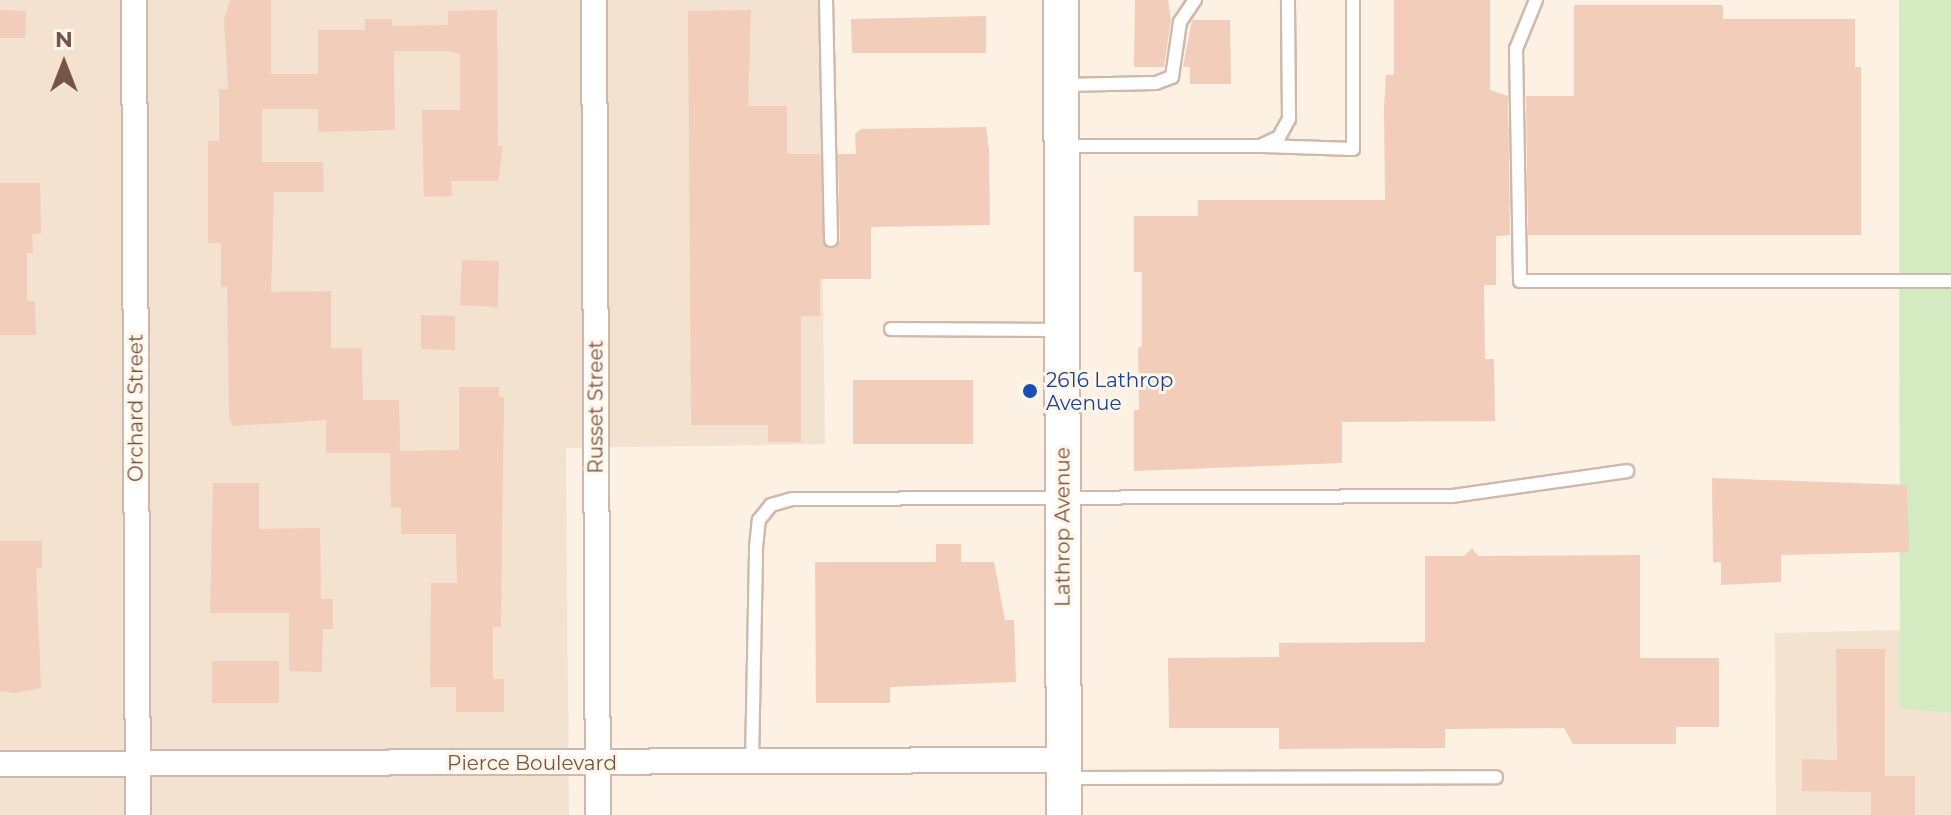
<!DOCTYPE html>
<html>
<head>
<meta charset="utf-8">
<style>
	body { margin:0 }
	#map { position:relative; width:1951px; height:815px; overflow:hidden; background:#fcf1e2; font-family:Montserrat,sans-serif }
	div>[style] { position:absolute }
	.residential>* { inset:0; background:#f4e2d0 }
	.green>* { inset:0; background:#d4eac0 }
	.building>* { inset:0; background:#f2cdb9 }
	.roads { filter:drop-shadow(2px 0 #d0b9ac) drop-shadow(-2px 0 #d0b9ac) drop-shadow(0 2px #d0b9ac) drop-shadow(0 -2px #d0b9ac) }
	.lane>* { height:12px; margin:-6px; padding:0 6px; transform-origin:6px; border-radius:6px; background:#fff }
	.street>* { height:24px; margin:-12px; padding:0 12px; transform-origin:12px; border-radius:12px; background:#fff }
	.secondary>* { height:34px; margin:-17px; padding:0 17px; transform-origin:17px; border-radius:17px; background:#fff }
	.dots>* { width:22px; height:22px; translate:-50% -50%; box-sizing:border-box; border:4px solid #fff5e8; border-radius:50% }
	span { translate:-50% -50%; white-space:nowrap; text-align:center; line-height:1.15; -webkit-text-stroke:6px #fff5e8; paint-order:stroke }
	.transit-label { font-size:20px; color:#164399 }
	.left { translate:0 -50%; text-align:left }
	.street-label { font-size:20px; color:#745548 }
	.north { position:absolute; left:24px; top:24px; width:80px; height:80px; -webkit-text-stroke:6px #fff5e8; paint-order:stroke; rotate:0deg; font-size:22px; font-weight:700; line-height:32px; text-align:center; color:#745548 }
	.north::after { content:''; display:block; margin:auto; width:28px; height:36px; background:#745548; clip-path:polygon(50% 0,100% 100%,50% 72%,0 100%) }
</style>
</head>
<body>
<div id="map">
	<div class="residential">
		<i style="clip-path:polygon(0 0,819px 0,825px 444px,566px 448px,569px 815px,0 815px)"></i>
		<i style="clip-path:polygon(1900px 630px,1900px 709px,1951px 713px,1951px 815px,1776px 815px,1775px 633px)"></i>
	</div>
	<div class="green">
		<i style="clip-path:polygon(1899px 0,1951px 0,1951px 713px,1900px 709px)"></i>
	</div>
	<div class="building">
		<i style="clip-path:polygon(230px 0,271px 0,271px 74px,318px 74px,318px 30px,365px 30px,365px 19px,392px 19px,392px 26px,448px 25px,448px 11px,497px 10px,498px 146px,503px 146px,498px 181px,451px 181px,452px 196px,424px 197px,422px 110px,460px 110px,460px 54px,449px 51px,394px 51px,395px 130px,318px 132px,318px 109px,262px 109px,262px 162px,323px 162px,324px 192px,274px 192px,271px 292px,331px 291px,331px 348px,362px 348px,363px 400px,399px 400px,400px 451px,459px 450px,459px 387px,499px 387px,499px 397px,504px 397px,501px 627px,493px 627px,493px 679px,504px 679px,504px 712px,456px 712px,456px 687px,430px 687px,431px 583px,457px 583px,456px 534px,401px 534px,401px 507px,391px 508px,390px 453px,326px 453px,326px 420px,233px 426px,229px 419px,227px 287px,221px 287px,221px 243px,208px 243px,208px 141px,219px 141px,219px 89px,228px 89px,224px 20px)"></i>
		<i style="clip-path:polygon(1135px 0,1168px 0,1171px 20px,1164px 67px,1134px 67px)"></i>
		<i style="clip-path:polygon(1394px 0,1490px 0,1490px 90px,1508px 96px,1510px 235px,1496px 236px,1496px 285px,1484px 285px,1485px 359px,1494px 359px,1495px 421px,1342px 422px,1342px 463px,1134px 471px,1134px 410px,1139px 410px,1138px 347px,1142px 347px,1142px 272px,1134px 272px,1134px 216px,1198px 216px,1198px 200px,1385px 200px,1384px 106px,1386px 75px,1394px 75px)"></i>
		<i style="clip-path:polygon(1574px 5px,1723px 5px,1723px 19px,1855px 19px,1855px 67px,1861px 67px,1861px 235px,1528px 235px,1526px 96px,1574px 96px)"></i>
		<i style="clip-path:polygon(0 10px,26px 11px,25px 38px,0 38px)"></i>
		<i style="clip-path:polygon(751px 10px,748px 106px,787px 106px,787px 154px,820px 154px,826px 247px,835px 248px,840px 241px,838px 154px,856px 154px,855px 134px,861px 129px,986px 127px,989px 149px,990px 225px,871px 227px,871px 279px,820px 279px,820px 316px,801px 316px,801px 442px,768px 442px,768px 425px,691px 425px,688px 11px)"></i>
		<i style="clip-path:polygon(986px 16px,986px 53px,852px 53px,851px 19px)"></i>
		<i style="clip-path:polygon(1192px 20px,1230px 20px,1231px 84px,1190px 84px,1190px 67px,1183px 67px)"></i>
		<i style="clip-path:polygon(0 183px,40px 183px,41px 234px,32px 234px,33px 253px,27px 253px,27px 301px,35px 301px,36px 335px,0 335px)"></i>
		<i style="clip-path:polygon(462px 260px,499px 261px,498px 307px,460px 305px)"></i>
		<i style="clip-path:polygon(421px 315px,455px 316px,455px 350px,421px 349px)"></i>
		<i style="clip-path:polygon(853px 380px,973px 380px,973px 444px,853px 444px)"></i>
		<i style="clip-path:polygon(1712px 478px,1907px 485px,1909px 552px,1781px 555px,1781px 582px,1721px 585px,1721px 562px,1713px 563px)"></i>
		<i style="clip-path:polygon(213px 483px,259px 483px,259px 529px,320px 528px,321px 599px,333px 599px,333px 629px,323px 629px,322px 672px,289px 671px,289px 613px,210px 613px)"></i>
		<i style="clip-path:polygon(0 541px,42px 541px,42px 568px,36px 568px,41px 688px,15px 693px,0 691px)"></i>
		<i style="clip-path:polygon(936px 544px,961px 544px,961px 562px,994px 562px,1005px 620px,1014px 620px,1016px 682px,890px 687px,890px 703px,816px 703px,815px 562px,936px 562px)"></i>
		<i style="clip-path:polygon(1472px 548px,1478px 556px,1640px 555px,1640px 658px,1719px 658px,1719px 727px,1676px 727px,1676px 744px,1573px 744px,1564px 728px,1445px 729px,1445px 748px,1279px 749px,1279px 728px,1169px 728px,1168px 658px,1279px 657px,1279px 643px,1425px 642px,1425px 556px,1464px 556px)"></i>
		<i style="clip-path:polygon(1836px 649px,1885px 649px,1885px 776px,1915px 776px,1915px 815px,1871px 815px,1871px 792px,1802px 791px,1802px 759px,1837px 760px)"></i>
		<i style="clip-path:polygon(212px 661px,279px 661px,279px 703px,212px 703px)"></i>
	</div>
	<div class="roads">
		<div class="lane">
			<i style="left:826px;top:0;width:240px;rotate:88.8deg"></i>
			<i style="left:1536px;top:0;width:53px;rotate:112.2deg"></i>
			<i style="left:1516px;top:49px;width:232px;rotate:89deg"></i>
			<i style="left:1520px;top:281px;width:431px"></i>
			<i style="left:1064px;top:85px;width:92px;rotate:-1.2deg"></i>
			<i style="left:1156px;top:83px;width:17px;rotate:-21deg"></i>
			<i style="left:1172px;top:77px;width:56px;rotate:-81.7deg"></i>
			<i style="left:1180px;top:22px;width:27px;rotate:-56deg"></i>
			<i style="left:1065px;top:146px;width:195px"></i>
			<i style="left:1260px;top:146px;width:21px;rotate:-25deg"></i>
			<i style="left:1279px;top:137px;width:21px;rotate:-61deg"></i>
			<i style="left:1289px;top:119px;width:119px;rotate:-90.5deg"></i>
			<i style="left:1264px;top:146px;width:89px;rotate:1.9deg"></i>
			<i style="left:1353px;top:149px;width:149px;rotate:-90deg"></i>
			<i style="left:891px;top:329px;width:168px;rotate:0.3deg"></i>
			<i style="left:752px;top:762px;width:215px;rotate:-88.9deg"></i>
			<i style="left:756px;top:547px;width:27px;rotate:-84deg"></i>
			<i style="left:759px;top:520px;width:19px;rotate:-51deg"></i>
			<i style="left:771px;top:505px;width:22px;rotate:-16deg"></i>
			<i style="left:792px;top:499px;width:660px;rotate:-0.26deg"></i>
			<i style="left:1452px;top:496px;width:177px;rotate:-8.1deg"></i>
			<i style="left:1067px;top:778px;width:429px;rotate:-0.1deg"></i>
		</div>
		<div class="street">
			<i style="left:134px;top:0;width:815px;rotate:89.72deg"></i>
			<i style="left:594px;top:0;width:815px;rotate:89.72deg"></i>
			<i style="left:0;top:764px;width:1064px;rotate:-0.22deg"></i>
		</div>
		<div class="secondary">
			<i style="left:1061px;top:0;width:815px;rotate:89.79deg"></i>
		</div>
	</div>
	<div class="dots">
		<i style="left:1030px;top:391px;background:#1a4fb4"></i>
	</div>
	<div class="transit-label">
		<span class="left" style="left:1046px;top:392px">2616 Lathrop<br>Avenue</span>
	</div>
	<div class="street-label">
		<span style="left:596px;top:407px;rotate:-90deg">Russet Street</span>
		<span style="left:136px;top:408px;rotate:-90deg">Orchard Street</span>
		<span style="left:1063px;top:527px;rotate:-90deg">Lathrop Avenue</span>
		<span style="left:532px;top:763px">Pierce Boulevard</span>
	</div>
	<div class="north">N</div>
</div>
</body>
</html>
